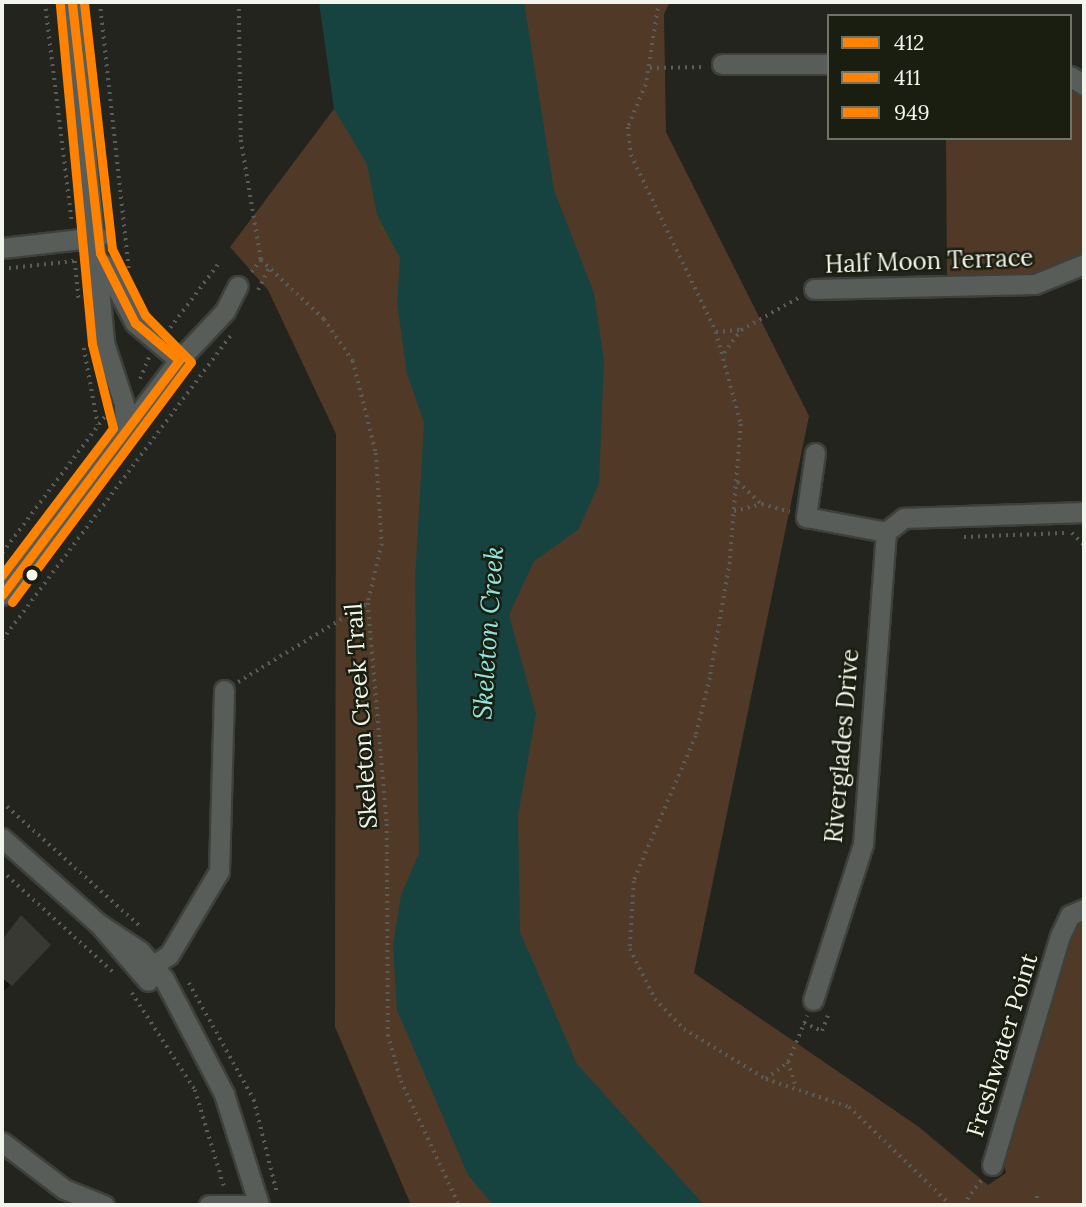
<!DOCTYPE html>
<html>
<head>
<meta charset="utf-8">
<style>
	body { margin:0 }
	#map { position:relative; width:1086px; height:1207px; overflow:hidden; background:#22241d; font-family:Lora,serif }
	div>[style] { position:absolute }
	.green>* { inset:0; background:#513927 }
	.water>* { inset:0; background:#164340 }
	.shadow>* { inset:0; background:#0007 }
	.building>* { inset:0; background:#393933 }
	.path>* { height:3.5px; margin-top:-1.75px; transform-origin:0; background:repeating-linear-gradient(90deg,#595c58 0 2px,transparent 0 7px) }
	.roads { filter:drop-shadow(2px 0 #3e403b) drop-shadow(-2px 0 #3e403b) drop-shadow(0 2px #3e403b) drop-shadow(0 -2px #3e403b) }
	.minor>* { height:19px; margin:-9.5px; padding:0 9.5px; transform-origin:9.5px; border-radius:9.5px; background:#595d59 }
	.bus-1>* { height:9px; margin:-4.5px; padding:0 4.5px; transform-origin:4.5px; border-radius:4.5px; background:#ff8200 }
	.bus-2>* { height:9px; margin:-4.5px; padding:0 4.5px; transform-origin:4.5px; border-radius:4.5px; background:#ff8200 }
	.bus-3>* { height:9px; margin:-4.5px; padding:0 4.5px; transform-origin:4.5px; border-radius:4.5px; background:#ff8200 }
	.dots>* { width:19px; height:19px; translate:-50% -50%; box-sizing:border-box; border:4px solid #1a1e10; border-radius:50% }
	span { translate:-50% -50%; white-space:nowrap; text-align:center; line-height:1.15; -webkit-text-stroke:5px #1a1e10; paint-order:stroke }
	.street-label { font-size:24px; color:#f2f5ec }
	.water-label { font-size:26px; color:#91e5df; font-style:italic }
	.frame { position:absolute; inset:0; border:4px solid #f2f5ec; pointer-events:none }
	.legend { position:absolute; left:827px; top:14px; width:245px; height:126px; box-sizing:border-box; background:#1a1e10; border:2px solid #707468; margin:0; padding:9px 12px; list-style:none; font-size:21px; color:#f2f5ec }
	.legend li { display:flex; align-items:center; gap:14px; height:35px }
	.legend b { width:35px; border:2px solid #707468 }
</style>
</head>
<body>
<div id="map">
	<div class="green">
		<i style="clip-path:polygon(444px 2px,670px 2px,664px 14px,666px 132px,809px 416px,694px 973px,919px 1127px,988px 1185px,1006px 1173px,1002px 1156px,1071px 926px,1084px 918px,1084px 1205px,411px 1205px,335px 1027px,336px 434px,268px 290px,230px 247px,334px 109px,441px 26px)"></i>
		<i style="clip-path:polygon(1070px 76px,1084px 85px,1084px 264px,1062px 277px,947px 285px,946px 138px,1070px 138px)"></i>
	</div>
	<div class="water">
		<i style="clip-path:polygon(319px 2px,524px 2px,554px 190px,594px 293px,604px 361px,599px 484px,578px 530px,534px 561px,509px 615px,536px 714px,518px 815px,520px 932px,577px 1064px,704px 1205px,493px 1205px,468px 1175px,397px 1010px,393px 945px,401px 895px,419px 853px,415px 579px,424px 422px,407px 374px,397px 303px,400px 258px,377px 215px,367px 164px,334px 109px)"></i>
	</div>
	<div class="shadow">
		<i style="clip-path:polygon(15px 924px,49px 945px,4px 991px,2px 940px)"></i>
	</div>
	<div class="building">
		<i style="clip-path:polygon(21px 915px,51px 945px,12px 986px,2px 978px,2px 940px)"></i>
	</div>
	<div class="path">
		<i style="left:45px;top:2px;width:221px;rotate:83deg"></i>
		<i style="left:100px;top:2px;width:268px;rotate:83.8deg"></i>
		<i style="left:239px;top:2px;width:138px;rotate:89.2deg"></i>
		<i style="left:241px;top:140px;width:122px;rotate:80.5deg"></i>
		<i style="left:261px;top:260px;width:86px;rotate:43.1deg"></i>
		<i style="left:324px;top:319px;width:51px;rotate:55.4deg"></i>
		<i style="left:353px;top:361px;width:95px;rotate:76deg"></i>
		<i style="left:376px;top:453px;width:91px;rotate:86.2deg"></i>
		<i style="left:382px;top:544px;width:61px;rotate:103.3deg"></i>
		<i style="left:368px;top:603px;width:222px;rotate:85.1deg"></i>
		<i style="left:387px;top:824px;width:211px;rotate:89.7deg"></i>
		<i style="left:388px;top:1035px;width:48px;rotate:74.2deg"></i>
		<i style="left:401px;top:1081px;width:137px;rotate:64.9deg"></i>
		<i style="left:659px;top:2px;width:84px;rotate:98.9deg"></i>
		<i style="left:646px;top:85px;width:46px;rotate:113.2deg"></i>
		<i style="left:628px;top:127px;width:28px;rotate:84deg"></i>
		<i style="left:631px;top:155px;width:196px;rotate:64.3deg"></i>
		<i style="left:716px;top:332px;width:95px;rotate:74.8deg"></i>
		<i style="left:741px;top:424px;width:138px;rotate:94.6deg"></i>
		<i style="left:730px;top:562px;width:118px;rotate:99.8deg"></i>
		<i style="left:710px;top:678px;width:60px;rotate:103.6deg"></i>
		<i style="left:696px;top:736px;width:158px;rotate:113.2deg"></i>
		<i style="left:634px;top:881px;width:68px;rotate:93.4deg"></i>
		<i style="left:630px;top:949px;width:56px;rotate:63.4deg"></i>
		<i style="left:655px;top:999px;width:42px;rotate:46deg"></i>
		<i style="left:684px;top:1029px;width:96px;rotate:31.4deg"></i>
		<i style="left:766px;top:1079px;width:88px;rotate:18.6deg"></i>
		<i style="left:849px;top:1107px;width:141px;rotate:43.9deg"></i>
		<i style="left:650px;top:68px;width:56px;rotate:-1deg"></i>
		<i style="left:2px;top:269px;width:73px;rotate:-6.3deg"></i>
		<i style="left:75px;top:261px;width:41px;rotate:84.4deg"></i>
		<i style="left:251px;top:272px;width:16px;rotate:-50deg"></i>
		<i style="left:258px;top:290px;width:25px;rotate:-64deg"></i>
		<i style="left:170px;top:328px;width:80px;rotate:-53.1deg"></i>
		<i style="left:716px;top:332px;width:25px;rotate:-5deg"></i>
		<i style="left:84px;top:348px;width:78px;rotate:79.7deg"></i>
		<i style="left:724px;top:353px;width:29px;rotate:-54deg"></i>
		<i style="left:741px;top:330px;width:68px;rotate:-29.2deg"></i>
		<i style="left:140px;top:379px;width:24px;rotate:-68deg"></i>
		<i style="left:738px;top:482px;width:33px;rotate:43deg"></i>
		<i style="left:734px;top:511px;width:29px;rotate:-14deg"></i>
		<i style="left:762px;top:504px;width:29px;rotate:16deg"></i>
		<i style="left:1072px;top:533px;width:17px;rotate:45deg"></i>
		<i style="left:964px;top:537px;width:100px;rotate:-2.3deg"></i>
		<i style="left:2px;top:553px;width:173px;rotate:-53deg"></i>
		<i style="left:2px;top:640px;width:380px;rotate:-53.1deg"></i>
		<i style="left:238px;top:682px;width:152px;rotate:-31.3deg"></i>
		<i style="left:2px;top:802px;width:187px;rotate:42deg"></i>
		<i style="left:2px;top:871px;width:150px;rotate:42.3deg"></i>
		<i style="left:189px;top:983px;width:134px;rotate:60.9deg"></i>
		<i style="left:254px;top:1100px;width:96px;rotate:76.1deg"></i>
		<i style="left:132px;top:993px;width:116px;rotate:57deg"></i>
		<i style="left:195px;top:1090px;width:100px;rotate:73.2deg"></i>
		<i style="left:804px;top:1023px;width:20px;rotate:24deg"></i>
		<i style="left:822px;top:1031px;width:20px;rotate:-70deg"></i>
		<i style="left:788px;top:1062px;width:28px;rotate:72deg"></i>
		<i style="left:766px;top:1079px;width:28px;rotate:-38deg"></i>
		<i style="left:788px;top:1062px;width:50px;rotate:-67.6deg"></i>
		<i style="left:963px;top:1205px;width:32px;rotate:-54deg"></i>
		<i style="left:1036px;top:1205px;width:11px;rotate:-85deg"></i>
	</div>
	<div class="roads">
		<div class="minor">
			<i style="left:72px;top:2px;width:342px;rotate:84.6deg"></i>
			<i style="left:104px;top:343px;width:64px;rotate:71.8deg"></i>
			<i style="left:124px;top:404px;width:28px;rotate:88deg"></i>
			<i style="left:722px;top:64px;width:107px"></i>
			<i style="left:1070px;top:76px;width:17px;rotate:33deg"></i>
			<i style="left:2px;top:248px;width:97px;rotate:-6.5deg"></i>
			<i style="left:104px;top:264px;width:67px;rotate:62.3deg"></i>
			<i style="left:135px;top:323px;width:57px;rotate:40.1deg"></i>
			<i style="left:814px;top:289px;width:221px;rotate:-1.3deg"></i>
			<i style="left:1035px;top:284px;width:53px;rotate:-22.2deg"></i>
			<i style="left:815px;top:453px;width:65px;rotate:98deg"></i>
			<i style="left:806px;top:517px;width:81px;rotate:10.6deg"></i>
			<i style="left:2px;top:595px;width:294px;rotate:-53deg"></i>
			<i style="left:179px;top:360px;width:67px;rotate:-46.8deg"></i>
			<i style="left:225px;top:311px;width:28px;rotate:-63deg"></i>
			<i style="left:2px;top:838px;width:130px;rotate:41.6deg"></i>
			<i style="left:99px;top:924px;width:75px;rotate:49.3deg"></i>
			<i style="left:99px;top:924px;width:49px;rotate:33.4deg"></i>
			<i style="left:140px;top:951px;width:37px;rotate:49deg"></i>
			<i style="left:164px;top:979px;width:130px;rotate:62.4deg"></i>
			<i style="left:224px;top:1094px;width:116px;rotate:72.5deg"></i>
			<i style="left:141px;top:973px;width:33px;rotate:-33deg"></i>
			<i style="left:169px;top:955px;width:98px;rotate:-59.2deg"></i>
			<i style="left:219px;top:871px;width:181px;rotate:-88.4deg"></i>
			<i style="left:813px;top:1000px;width:164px;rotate:-72.2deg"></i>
			<i style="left:863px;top:844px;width:313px;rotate:-85.8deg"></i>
			<i style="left:886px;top:532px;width:23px;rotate:-38deg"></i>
			<i style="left:904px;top:518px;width:180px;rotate:-1.9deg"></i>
			<i style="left:2px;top:1142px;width:78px;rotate:37.2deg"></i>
			<i style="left:64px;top:1189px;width:43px;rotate:21.8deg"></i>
			<i style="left:992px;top:1165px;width:239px;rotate:-73.5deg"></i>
			<i style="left:1060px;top:936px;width:23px;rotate:-65deg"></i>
			<i style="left:1070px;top:915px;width:15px;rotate:-23deg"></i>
			<i style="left:209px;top:1205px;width:38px"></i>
		</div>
	</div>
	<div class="bus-1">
		<i style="left:2px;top:595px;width:294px;rotate:-53deg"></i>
		<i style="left:179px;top:360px;width:57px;rotate:-139.9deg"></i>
		<i style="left:135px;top:323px;width:78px;rotate:-116.6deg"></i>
		<i style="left:100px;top:253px;width:253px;rotate:-96.4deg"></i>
	</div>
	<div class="bus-2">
		<i style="left:12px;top:602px;width:299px;rotate:-53.3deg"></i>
		<i style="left:191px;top:362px;width:66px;rotate:-134.4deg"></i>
		<i style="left:145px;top:315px;width:74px;rotate:-116.6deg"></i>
		<i style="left:112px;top:249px;width:249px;rotate:-96.5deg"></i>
	</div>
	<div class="bus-3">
		<i style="left:2px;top:575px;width:184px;rotate:-52.9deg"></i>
		<i style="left:113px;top:428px;width:87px;rotate:-104deg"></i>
		<i style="left:92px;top:344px;width:342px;rotate:-95.4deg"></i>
	</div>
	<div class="dots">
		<i style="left:32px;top:575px;background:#f2f5ec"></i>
	</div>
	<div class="street-label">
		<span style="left:929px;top:261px;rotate:-2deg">Half Moon Terrace</span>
		<span style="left:361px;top:716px;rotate:-94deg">Skeleton Creek Trail</span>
		<span style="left:842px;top:746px;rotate:-85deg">Riverglades Drive</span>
		<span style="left:1002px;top:1045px;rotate:-73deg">Freshwater Point</span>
	</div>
	<div class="water-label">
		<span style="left:488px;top:633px;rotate:-86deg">Skeleton Creek</span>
	</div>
	<div class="frame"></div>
	<ul class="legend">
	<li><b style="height:9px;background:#ff8200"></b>412</li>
	<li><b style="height:9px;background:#ff8200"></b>411</li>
	<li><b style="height:9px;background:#ff8200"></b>949</li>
	</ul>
</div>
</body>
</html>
